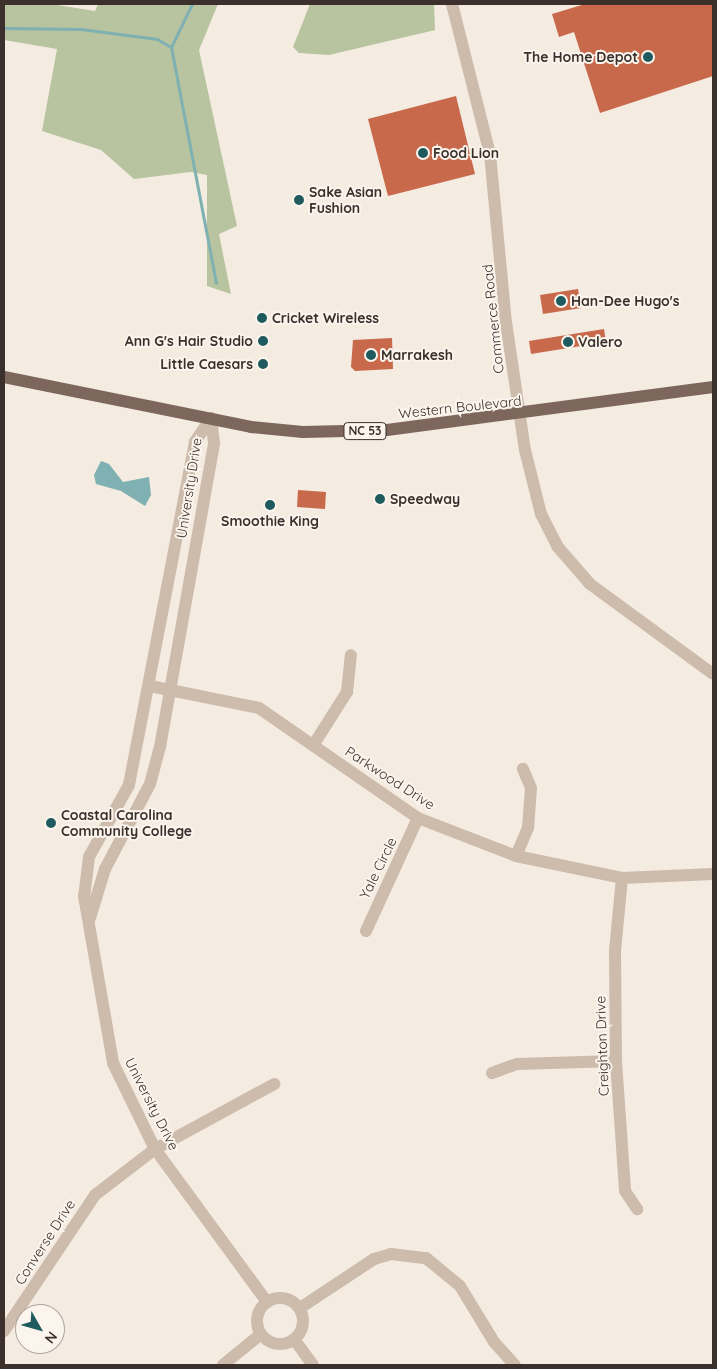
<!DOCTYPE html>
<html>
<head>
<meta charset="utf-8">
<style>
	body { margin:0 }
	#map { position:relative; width:717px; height:1369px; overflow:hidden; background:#f4ebe1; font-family:Quicksand,sans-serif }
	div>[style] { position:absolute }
	.green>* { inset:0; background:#b8c4a0 }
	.water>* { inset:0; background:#7fb0b2 }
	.stream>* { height:3px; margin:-1.5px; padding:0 1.5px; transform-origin:1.5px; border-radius:1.5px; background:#7fb0b2 }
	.building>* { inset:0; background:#c8694b }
	.minor>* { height:12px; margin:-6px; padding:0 6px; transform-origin:6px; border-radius:6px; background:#cdbbac }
	.minor>.ring { margin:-6px; padding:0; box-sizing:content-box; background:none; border:12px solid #cdbbac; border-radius:50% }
	.major>* { height:12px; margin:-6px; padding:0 6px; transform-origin:6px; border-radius:6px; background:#7d675c }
	.dots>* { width:14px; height:14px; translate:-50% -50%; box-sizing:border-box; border:2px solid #fbf5ee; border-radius:50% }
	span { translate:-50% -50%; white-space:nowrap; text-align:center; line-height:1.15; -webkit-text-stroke:4px #fbf5ee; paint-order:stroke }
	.shield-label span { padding:1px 4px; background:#fbf5ee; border:1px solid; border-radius:4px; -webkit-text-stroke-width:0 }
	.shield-label { font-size:12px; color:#3b302b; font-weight:700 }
	.poi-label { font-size:14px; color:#3b302b; font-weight:700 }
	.right { translate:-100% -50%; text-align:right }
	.left { translate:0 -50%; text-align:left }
	.street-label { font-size:14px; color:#3b302b }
	.frame { position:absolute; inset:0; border:5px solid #3b302b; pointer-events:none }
	.north { position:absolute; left:15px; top:1304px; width:50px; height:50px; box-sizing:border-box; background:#fbf5ee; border:1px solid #aea6a0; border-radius:50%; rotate:128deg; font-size:14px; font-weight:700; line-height:20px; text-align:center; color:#3b302b }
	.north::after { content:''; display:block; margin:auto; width:18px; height:22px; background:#1f5a5e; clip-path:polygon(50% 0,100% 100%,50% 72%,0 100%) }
</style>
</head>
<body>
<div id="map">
	<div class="green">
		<i style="clip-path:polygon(4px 4px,51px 4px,95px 11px,98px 4px,218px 4px,199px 50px,237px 226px,219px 234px,231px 294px,207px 286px,207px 175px,190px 172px,134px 179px,101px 150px,42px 131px,57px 49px,4px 40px)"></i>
		<i style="clip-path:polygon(310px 4px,434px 4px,435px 30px,329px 55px,299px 53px,293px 47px)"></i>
	</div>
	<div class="water">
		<i style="clip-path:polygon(101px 461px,109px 464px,123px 482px,149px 477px,151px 495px,145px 506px,121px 491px,96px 484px,94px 475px)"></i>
	</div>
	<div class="stream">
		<i style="left:4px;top:28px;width:77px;rotate:0.7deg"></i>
		<i style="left:81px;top:29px;width:77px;rotate:7.5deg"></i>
		<i style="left:157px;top:39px;width:16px;rotate:30deg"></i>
		<i style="left:171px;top:47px;width:240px;rotate:79.2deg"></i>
		<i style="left:171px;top:47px;width:48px;rotate:-64deg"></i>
	</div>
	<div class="building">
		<i style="clip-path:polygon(585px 4px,713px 4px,713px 76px,600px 113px,574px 32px,559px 37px,552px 14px)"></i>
		<i style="clip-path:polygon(456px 96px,475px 174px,388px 196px,368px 119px)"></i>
		<i style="clip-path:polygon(578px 289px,581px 308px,543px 314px,540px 295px)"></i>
		<i style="clip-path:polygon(604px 329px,606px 342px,531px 354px,529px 341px)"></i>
		<i style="clip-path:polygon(392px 338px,393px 369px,355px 371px,351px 367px,353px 340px)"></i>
		<i style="clip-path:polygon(298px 490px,326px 492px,325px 509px,297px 507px)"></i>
	</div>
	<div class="minor">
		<i style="left:452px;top:4px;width:155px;rotate:75.8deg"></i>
		<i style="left:490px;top:154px;width:169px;rotate:84.6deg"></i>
		<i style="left:506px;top:322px;width:129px;rotate:81.6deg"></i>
		<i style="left:525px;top:450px;width:66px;rotate:76deg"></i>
		<i style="left:541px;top:514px;width:36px;rotate:63deg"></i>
		<i style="left:557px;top:546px;width:50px;rotate:49deg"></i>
		<i style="left:590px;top:584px;width:152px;rotate:36.2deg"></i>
		<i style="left:211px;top:418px;width:29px;rotate:124deg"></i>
		<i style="left:195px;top:442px;width:349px;rotate:100.9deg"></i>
		<i style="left:129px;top:785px;width:82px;rotate:119.1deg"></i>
		<i style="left:89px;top:857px;width:39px;rotate:97deg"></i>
		<i style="left:84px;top:896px;width:169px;rotate:80.1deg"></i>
		<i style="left:113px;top:1063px;width:96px;rotate:64deg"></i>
		<i style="left:155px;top:1149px;width:190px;rotate:53.8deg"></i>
		<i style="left:150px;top:686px;width:111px;rotate:11.4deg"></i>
		<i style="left:259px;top:708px;width:193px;rotate:34.7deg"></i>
		<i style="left:418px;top:818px;width:105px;rotate:21.2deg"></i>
		<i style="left:516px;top:856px;width:108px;rotate:11.7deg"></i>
		<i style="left:622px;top:878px;width:91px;rotate:-2.5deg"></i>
		<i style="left:314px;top:744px;width:62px;rotate:-57.6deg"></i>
		<i style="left:347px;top:692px;width:37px;rotate:-84deg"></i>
		<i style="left:516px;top:856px;width:30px;rotate:-67deg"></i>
		<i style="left:528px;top:828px;width:40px;rotate:-85.7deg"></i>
		<i style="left:531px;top:788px;width:21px;rotate:-113deg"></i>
		<i style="left:622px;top:878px;width:73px;rotate:95.5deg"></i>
		<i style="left:615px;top:951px;width:110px;rotate:89.5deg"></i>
		<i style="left:616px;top:1061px;width:130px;rotate:86deg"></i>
		<i style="left:625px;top:1191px;width:22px;rotate:56deg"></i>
		<i style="left:90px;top:918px;width:51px;rotate:-73deg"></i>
		<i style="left:105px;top:869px;width:96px;rotate:-62.1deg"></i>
		<i style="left:150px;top:784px;width:38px;rotate:-75deg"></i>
		<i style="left:160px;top:747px;width:309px;rotate:-79.9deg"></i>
		<i style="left:214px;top:443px;width:25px;rotate:-97deg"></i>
		<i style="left:366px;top:931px;width:124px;rotate:-65.3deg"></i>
		<i style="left:492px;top:1073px;width:27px;rotate:-20deg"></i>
		<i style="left:517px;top:1064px;width:99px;rotate:-1.7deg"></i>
		<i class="ring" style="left:257px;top:1298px;width:34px;height:34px"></i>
		<i style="left:300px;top:1308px;width:89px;rotate:-33.5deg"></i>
		<i style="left:374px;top:1259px;width:18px;rotate:-16deg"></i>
		<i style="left:391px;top:1254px;width:35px;rotate:7deg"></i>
		<i style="left:426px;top:1258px;width:44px;rotate:39.5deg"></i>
		<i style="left:460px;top:1286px;width:66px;rotate:58.7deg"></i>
		<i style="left:494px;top:1342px;width:31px;rotate:48deg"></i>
		<i style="left:4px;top:1331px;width:164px;rotate:-56.2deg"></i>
		<i style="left:95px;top:1195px;width:76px;rotate:-37.5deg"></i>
		<i style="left:155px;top:1149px;width:136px;rotate:-28.6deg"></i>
		<i style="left:294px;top:1339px;width:32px;rotate:54deg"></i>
		<i style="left:223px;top:1365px;width:49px;rotate:-39.2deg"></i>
	</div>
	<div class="major">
		<i style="left:4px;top:377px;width:252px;rotate:11.4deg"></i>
		<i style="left:251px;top:427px;width:52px;rotate:5.5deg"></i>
		<i style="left:303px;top:432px;width:84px;rotate:-1.4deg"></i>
		<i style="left:387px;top:430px;width:329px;rotate:-7.5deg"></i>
	</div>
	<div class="dots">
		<i style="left:648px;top:57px;background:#1f5a5e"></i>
		<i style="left:423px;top:153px;background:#1f5a5e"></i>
		<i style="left:299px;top:200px;background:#1f5a5e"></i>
		<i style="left:561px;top:301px;background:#1f5a5e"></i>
		<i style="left:262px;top:318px;background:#1f5a5e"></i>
		<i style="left:263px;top:341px;background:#1f5a5e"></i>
		<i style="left:568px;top:342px;background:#1f5a5e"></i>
		<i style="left:371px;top:355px;background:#1f5a5e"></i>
		<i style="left:263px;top:364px;background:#1f5a5e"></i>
		<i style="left:380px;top:499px;background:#1f5a5e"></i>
		<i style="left:270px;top:505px;background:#1f5a5e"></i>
		<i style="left:51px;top:823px;background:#1f5a5e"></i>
	</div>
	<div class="shield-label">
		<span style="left:365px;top:431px">NC 53</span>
	</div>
	<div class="poi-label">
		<span class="right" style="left:638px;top:57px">The Home Depot</span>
		<span class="left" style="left:433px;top:153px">Food Lion</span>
		<span class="left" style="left:309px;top:200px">Sake Asian<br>Fushion</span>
		<span class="left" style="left:571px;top:301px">Han-Dee Hugo's</span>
		<span class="left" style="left:272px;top:318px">Cricket Wireless</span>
		<span class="right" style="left:253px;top:341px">Ann G's Hair Studio</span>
		<span class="left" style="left:578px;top:342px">Valero</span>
		<span class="left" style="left:381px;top:355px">Marrakesh</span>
		<span class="right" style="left:253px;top:364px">Little Caesars</span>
		<span class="left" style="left:390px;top:499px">Speedway</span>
		<span style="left:270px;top:521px">Smoothie King</span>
		<span class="left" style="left:61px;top:823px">Coastal Carolina<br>Community College</span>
	</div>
	<div class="street-label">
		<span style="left:493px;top:319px;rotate:-96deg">Commerce Road</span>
		<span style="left:460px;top:407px;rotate:-6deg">Western Boulevard</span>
		<span style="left:189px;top:488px;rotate:-81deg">University Drive</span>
		<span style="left:390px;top:778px;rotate:33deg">Parkwood Drive</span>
		<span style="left:378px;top:868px;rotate:-64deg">Yale Circle</span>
		<span style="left:602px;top:1046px;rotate:-92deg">Creighton Drive</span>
		<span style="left:152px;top:1104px;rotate:63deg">University Drive</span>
		<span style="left:45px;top:1242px;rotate:-57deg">Converse Drive</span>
	</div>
	<div class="frame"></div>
	<div class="north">N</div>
</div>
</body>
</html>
